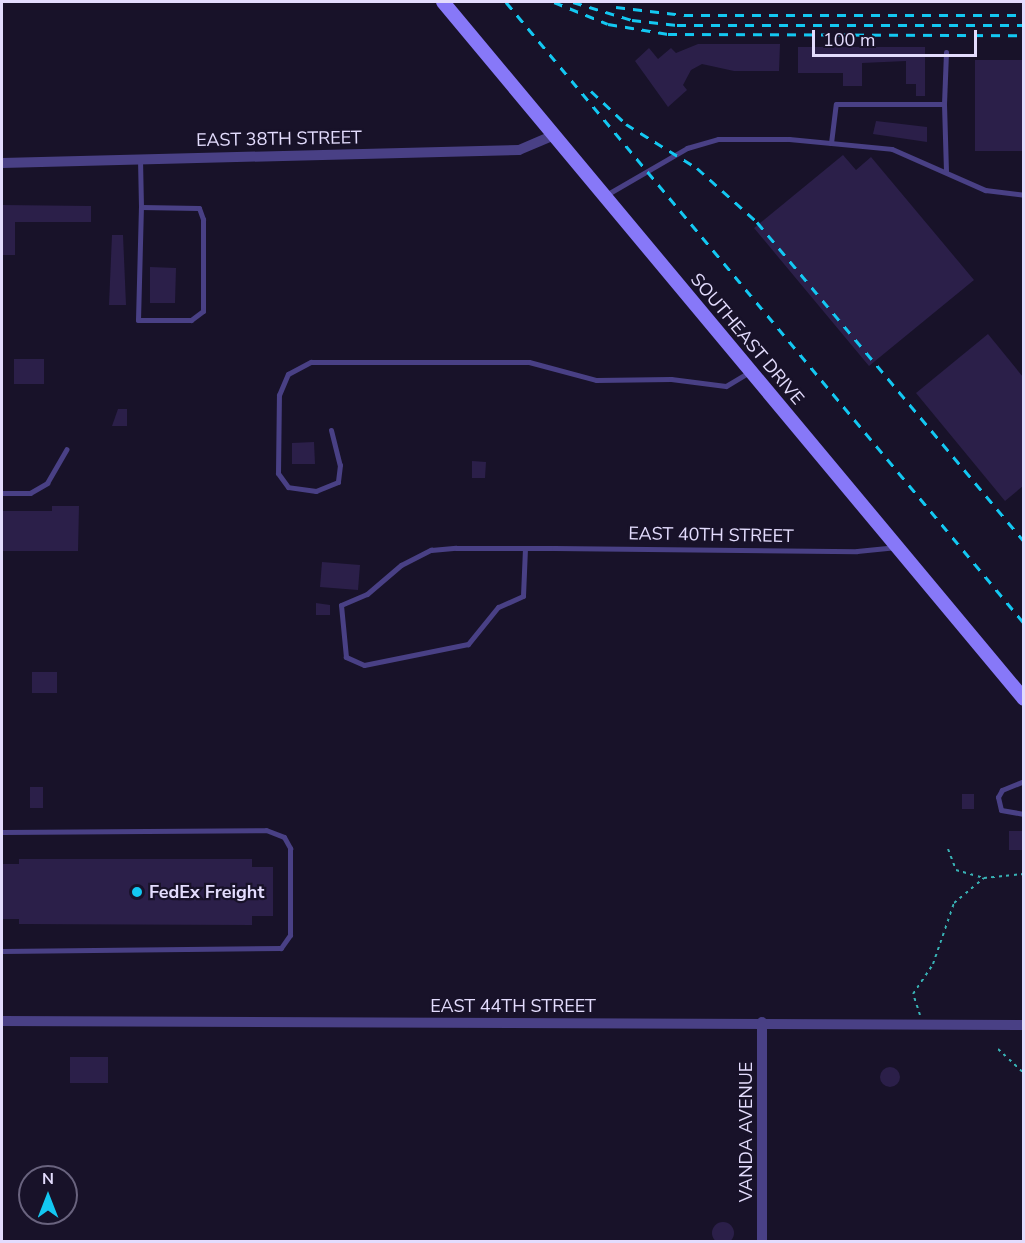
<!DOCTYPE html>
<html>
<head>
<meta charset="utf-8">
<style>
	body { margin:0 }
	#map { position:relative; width:1025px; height:1243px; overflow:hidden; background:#181229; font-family:"Nunito Sans",sans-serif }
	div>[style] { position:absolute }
	.building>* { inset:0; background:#2b1f49 }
	.round { border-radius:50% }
	.path>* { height:2px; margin-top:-1px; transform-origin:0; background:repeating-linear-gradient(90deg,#38b2b5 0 3px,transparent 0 7.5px) }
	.service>* { height:5px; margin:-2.5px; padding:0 2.5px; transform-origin:2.5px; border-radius:2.5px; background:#494085 }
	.minor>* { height:10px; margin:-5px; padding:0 5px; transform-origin:5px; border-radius:5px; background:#494085 }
	.secondary>* { height:14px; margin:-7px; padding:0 7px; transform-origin:7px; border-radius:7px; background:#8778f8 }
	.rail>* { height:3px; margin-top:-1.5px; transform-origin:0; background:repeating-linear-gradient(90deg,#13c8f2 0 9px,transparent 0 17px) }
	.dots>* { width:16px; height:16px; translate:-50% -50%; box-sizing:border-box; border:3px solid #181229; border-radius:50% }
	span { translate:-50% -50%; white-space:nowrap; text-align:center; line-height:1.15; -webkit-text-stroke:4.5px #181229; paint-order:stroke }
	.street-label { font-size:18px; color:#e3dcfd }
	.poi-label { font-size:18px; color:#e3dcfd; font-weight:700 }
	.left { translate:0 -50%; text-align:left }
	.frame { position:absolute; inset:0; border:3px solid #e3dcfd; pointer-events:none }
	.north { position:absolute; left:18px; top:1165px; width:60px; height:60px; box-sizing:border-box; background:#181229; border:2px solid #69637e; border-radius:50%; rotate:0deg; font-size:16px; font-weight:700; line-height:24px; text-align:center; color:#e3dcfd }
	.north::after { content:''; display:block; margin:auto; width:21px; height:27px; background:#13c8f2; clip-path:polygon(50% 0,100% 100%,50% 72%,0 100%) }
	.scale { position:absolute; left:812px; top:30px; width:165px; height:27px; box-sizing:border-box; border:3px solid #e3dcfd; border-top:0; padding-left:8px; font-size:18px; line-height:21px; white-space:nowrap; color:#e3dcfd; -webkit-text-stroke:4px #181229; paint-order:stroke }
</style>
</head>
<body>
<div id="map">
	<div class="building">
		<i style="clip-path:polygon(698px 44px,780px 44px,779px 71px,734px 71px,702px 64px,691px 70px,683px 85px,687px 90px,668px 107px,635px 61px,649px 48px,658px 59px,671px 48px,676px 53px)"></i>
		<i style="clip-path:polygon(798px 47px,925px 47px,925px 96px,916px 96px,916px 84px,906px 84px,906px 61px,862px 63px,862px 86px,843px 86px,843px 73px,798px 73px)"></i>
		<i style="clip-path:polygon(975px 60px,1023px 60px,1023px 151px,975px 151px)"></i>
		<i style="clip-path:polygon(876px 121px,927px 127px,927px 142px,873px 134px)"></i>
		<i style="clip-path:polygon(843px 155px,856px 170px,871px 157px,974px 280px,869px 366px,754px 228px)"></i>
		<i style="clip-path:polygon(2px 205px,91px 206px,91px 222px,15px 222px,15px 255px,2px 255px)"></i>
		<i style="clip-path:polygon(112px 235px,123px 235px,126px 305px,109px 305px)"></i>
		<i style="clip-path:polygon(150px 267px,176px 268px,175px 303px,150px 303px)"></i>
		<i style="clip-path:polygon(988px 334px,1023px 377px,1023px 486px,1005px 501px,916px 393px)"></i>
		<i style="clip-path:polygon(14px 359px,44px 359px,44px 384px,14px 384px)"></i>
		<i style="clip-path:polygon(118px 409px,127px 409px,127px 426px,112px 426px)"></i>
		<i style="clip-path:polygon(314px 442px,315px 464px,292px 464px,292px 443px)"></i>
		<i style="clip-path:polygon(472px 461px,486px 462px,485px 478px,472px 478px)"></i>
		<i style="clip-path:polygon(52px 506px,79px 506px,78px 551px,2px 551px,2px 511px,52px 511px)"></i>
		<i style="clip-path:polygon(322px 562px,360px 565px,358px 590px,320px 587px)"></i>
		<i style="clip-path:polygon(316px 603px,330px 605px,330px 615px,316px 615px)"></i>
		<i style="clip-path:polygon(32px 672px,57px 672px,57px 693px,32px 693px)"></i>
		<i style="clip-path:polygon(30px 787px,43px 787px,43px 808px,30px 808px)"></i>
		<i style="clip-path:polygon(962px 794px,974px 794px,974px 809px,962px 809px)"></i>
		<i style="clip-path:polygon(1009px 831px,1023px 831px,1023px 850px,1009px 850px)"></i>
		<i style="clip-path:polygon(19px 859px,252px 859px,252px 867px,273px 867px,273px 916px,252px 916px,252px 925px,19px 924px,19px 919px,2px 919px,2px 864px,19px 864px)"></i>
		<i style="clip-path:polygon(70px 1057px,108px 1057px,108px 1083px,70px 1083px)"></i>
		<i class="round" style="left:880px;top:1067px;width:20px;height:20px"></i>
		<i class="round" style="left:712px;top:1222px;width:22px;height:22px"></i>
	</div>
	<div class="path">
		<i style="left:948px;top:849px;width:22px;rotate:69deg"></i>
		<i style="left:956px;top:870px;width:29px;rotate:16deg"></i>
		<i style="left:920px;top:1015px;width:22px;rotate:-108deg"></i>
		<i style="left:913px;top:994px;width:36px;rotate:-56deg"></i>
		<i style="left:933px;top:964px;width:65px;rotate:-71deg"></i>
		<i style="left:954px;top:903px;width:39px;rotate:-40deg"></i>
		<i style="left:984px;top:878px;width:40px;rotate:-5.7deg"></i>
		<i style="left:998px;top:1049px;width:35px;rotate:43deg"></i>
	</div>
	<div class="service">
		<i style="left:944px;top:104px;width:52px;rotate:-87.8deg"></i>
		<i style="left:831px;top:143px;width:39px;rotate:-83deg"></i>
		<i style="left:836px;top:104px;width:108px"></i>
		<i style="left:944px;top:104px;width:68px;rotate:88.3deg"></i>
		<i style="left:140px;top:159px;width:48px;rotate:88.8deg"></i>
		<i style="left:141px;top:207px;width:58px;rotate:1deg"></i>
		<i style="left:199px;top:208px;width:12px;rotate:70deg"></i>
		<i style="left:203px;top:219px;width:92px;rotate:90deg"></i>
		<i style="left:203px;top:311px;width:15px;rotate:143deg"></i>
		<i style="left:191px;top:320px;width:53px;rotate:180deg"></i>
		<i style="left:138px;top:320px;width:113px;rotate:-88.5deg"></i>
		<i style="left:606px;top:195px;width:94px;rotate:-30.1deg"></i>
		<i style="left:687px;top:148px;width:32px;rotate:-16deg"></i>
		<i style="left:718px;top:139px;width:71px"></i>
		<i style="left:789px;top:139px;width:103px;rotate:5.5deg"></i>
		<i style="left:892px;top:149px;width:102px;rotate:23.8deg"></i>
		<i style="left:985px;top:190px;width:39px;rotate:7deg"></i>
		<i style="left:331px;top:430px;width:36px;rotate:76deg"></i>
		<i style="left:340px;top:465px;width:17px;rotate:97deg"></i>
		<i style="left:338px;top:482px;width:24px;rotate:158deg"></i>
		<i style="left:316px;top:491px;width:28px;rotate:-172deg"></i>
		<i style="left:288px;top:487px;width:17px;rotate:-126deg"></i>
		<i style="left:278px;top:473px;width:78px;rotate:-89.3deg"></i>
		<i style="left:279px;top:395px;width:23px;rotate:-67deg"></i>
		<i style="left:288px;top:374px;width:26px;rotate:-28deg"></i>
		<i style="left:311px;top:362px;width:218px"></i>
		<i style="left:529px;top:362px;width:69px;rotate:15deg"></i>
		<i style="left:596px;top:380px;width:75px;rotate:-0.8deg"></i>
		<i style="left:671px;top:379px;width:55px;rotate:7.3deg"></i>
		<i style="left:726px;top:386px;width:27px;rotate:-31deg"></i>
		<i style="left:2px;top:493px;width:28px"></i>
		<i style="left:30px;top:493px;width:20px;rotate:-30deg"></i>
		<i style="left:47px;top:483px;width:39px;rotate:-60deg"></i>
		<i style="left:525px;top:548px;width:48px;rotate:92.4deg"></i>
		<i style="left:523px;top:596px;width:27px;rotate:156deg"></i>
		<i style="left:498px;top:607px;width:48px;rotate:129deg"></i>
		<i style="left:468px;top:644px;width:106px;rotate:168.6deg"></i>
		<i style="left:364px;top:665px;width:20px;rotate:-156deg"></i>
		<i style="left:346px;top:657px;width:52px;rotate:-95.5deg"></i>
		<i style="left:341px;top:605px;width:28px;rotate:-23deg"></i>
		<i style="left:367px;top:594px;width:45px;rotate:-40.5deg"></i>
		<i style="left:401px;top:565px;width:34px;rotate:-27deg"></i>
		<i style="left:431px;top:550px;width:25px;rotate:-5deg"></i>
		<i style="left:456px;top:548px;width:98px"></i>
		<i style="left:554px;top:548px;width:303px;rotate:0.6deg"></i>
		<i style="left:857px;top:551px;width:40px;rotate:-5.7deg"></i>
		<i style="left:1024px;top:781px;width:24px;rotate:158deg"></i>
		<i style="left:1002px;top:790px;width:8px;rotate:120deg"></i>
		<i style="left:998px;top:797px;width:13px;rotate:77deg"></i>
		<i style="left:1001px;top:810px;width:23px;rotate:10deg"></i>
		<i style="left:2px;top:832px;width:264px;rotate:-0.4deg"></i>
		<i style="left:266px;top:830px;width:19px;rotate:21deg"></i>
		<i style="left:284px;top:837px;width:13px;rotate:61deg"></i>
		<i style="left:290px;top:848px;width:87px;rotate:90deg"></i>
		<i style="left:290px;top:935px;width:16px;rotate:125deg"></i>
		<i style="left:281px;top:948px;width:279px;rotate:179.4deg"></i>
	</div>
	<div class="minor">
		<i style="left:2px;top:163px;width:517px;rotate:-1.44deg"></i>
		<i style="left:519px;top:150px;width:38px;rotate:-23deg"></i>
		<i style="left:2px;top:1021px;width:1022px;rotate:0.22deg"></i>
		<i style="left:762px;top:1022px;width:220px;rotate:90deg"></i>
	</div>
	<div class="secondary">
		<i style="left:443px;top:2px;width:907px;rotate:50.19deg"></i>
	</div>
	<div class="rail">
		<i style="left:506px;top:2px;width:809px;rotate:50.17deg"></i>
		<i style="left:554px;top:2px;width:58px;rotate:22.2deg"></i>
		<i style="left:608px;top:24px;width:61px;rotate:9.5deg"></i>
		<i style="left:668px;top:34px;width:356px;rotate:0.2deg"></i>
		<i style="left:573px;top:2px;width:62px;rotate:17deg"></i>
		<i style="left:632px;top:20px;width:45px;rotate:6.3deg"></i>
		<i style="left:677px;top:25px;width:347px"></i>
		<i style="left:616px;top:7px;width:68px;rotate:6.7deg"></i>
		<i style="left:684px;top:15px;width:340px"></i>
		<i style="left:591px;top:91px;width:48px;rotate:43.3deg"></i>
		<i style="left:626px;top:124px;width:84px;rotate:31.8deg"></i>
		<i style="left:697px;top:168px;width:81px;rotate:42deg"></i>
		<i style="left:757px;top:222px;width:416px;rotate:50.1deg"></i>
	</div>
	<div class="dots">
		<i style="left:137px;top:892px;background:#13c8f2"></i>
	</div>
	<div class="street-label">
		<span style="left:279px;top:139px;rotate:-1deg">EAST 38TH STREET</span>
		<span style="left:747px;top:339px;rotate:50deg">SOUTHEAST DRIVE</span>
		<span style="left:711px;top:535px;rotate:1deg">EAST 40TH STREET</span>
		<span style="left:513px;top:1006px">EAST 44TH STREET</span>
		<span style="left:746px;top:1132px;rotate:-90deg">VANDA AVENUE</span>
	</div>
	<div class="poi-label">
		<span class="left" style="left:149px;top:892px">FedEx Freight</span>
	</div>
	<div class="frame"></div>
	<div class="north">N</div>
	<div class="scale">100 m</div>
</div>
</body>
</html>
